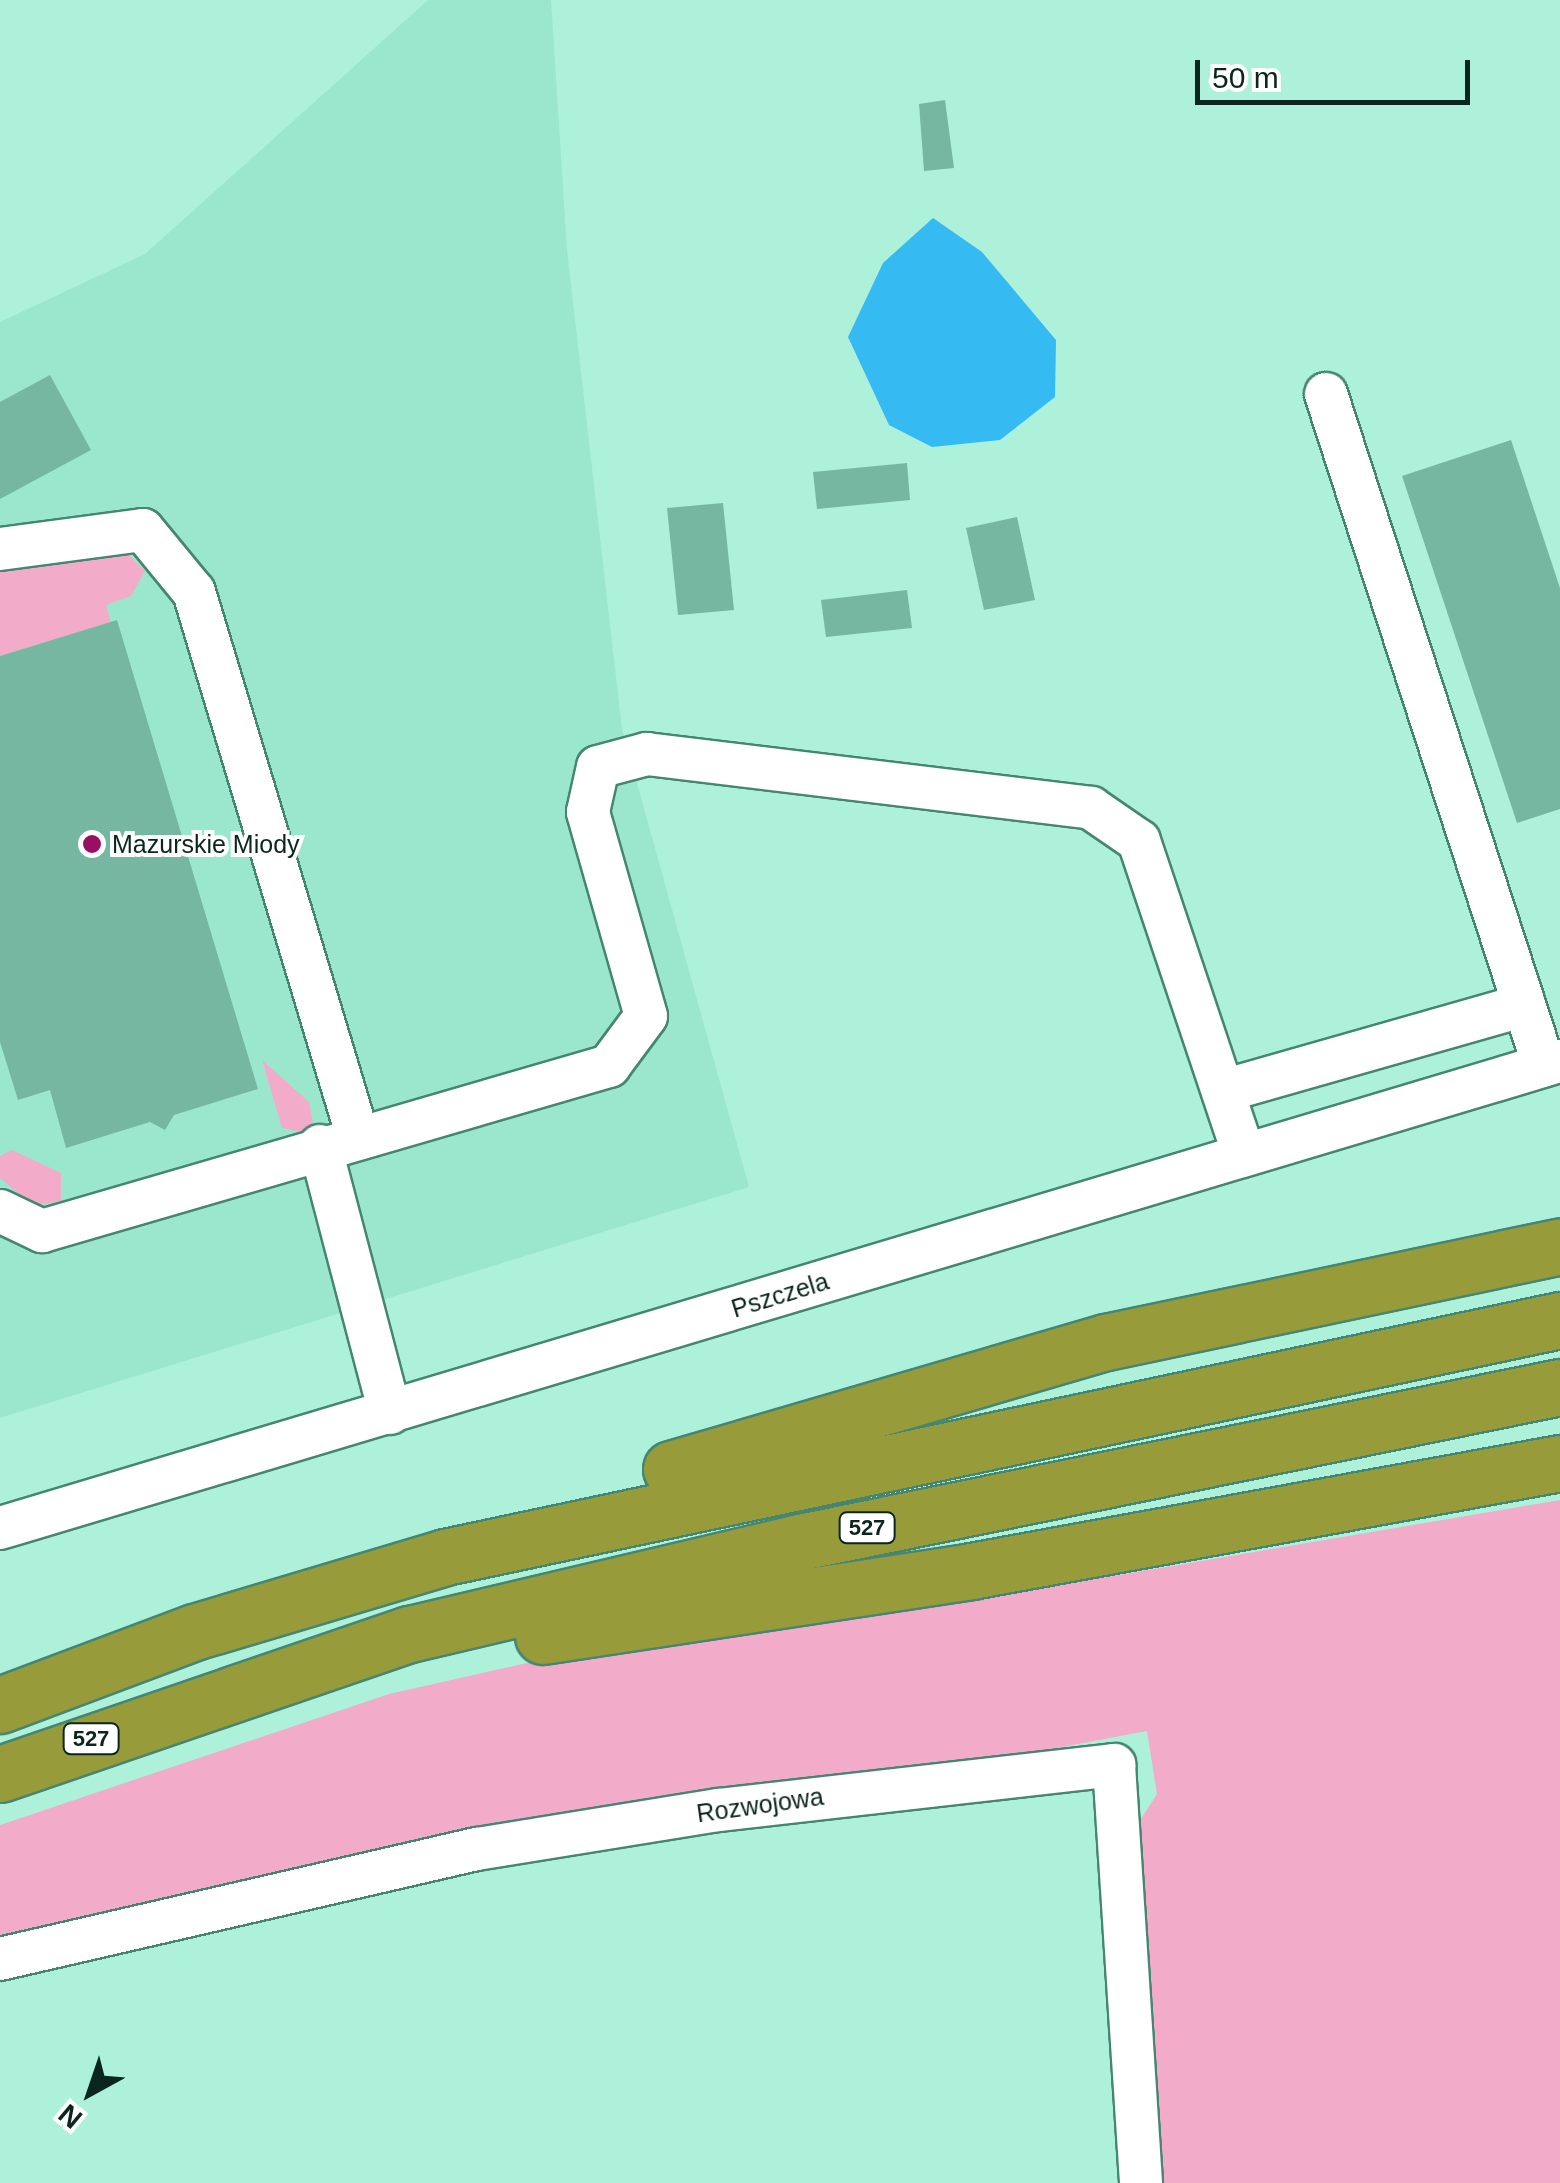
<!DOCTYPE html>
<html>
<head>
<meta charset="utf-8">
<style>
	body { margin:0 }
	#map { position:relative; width:1560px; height:2183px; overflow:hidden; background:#aef1da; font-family:Arial,sans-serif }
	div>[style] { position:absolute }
	.built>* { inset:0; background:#9be7cd }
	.green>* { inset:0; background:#f3abca }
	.water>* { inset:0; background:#35baf2 }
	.building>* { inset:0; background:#76b7a2 }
	.roads { filter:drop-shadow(2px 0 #458672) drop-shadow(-2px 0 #458672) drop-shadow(0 2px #458672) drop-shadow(0 -2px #458672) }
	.minor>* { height:42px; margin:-21px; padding:0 21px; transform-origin:21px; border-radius:21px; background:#fff }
	.highway>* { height:55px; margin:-27.5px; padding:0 27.5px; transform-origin:27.5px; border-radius:27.5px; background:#979b39 }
	.dots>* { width:28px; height:28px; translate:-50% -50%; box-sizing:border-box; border:5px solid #fff; border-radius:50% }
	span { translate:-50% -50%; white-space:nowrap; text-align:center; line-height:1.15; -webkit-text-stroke:8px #fff; paint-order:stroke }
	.shield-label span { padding:2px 8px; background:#fff; border:2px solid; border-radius:8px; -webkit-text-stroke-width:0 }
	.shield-label { font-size:22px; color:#0a261e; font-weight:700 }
	.poi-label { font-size:25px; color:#0a261e }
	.left { translate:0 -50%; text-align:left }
	.street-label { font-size:25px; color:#0a261e }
	.north { position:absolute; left:40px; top:2043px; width:100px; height:100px; -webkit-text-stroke:8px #fff; paint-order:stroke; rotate:220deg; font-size:28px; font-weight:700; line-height:40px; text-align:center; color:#0a261e }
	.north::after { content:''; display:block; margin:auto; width:35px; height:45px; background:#0a261e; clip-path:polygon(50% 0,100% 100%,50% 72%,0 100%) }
	.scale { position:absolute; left:1195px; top:60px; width:275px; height:45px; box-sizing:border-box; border:5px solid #0a261e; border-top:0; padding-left:12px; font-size:30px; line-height:35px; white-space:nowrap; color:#0a261e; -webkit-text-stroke:8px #fff; paint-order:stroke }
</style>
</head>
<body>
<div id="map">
	<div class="built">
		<i style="clip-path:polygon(428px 0,551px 0,567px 250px,622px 729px,749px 1187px,0 1418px,0 322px,145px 254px)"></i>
	</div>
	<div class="green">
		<i style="clip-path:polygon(125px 551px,145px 571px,131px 596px,106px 605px,111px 622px,0 656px,0 564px)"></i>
		<i style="clip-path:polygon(262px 1060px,309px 1102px,313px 1123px,302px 1132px,282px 1128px)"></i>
		<i style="clip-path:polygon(12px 1150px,61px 1173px,61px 1201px,33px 1206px,0 1178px,0 1156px)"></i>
		<i style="clip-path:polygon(1560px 1500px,1560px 2183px,1162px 2183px,1139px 1822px,1157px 1794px,1147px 1731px,0 1947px,0 1825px,389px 1694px,624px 1641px,1025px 1591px)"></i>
	</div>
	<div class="water">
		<i style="clip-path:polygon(933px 218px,982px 252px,1056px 340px,1055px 397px,1000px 440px,932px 447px,889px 425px,848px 337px,883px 263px)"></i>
	</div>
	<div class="building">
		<i style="clip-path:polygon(945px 100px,954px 168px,924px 171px,919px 104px)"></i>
		<i style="clip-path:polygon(50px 375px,91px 450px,0 499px,0 402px)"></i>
		<i style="clip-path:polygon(1511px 440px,1560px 588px,1560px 809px,1517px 823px,1402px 476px)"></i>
		<i style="clip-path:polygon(907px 463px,910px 500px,817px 509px,813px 472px)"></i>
		<i style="clip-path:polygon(723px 503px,734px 610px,678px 615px,667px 508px)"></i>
		<i style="clip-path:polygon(1017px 517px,1035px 600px,984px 610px,966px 528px)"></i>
		<i style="clip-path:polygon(907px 590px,912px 628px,826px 637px,821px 600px)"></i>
		<i style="clip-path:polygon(117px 620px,258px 1089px,174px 1115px,165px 1130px,150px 1122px,66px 1148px,50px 1090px,18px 1100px,0 1042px,0 656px)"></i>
	</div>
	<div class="roads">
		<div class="minor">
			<i style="left:1326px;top:394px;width:706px;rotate:72.03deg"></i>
			<i style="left:0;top:549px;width:144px;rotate:-7.6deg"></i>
			<i style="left:143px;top:530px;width:80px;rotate:50.6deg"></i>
			<i style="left:194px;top:592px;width:566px;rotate:73.26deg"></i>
			<i style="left:1223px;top:1091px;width:313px;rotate:-15.9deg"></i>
			<i style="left:320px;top:1146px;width:276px;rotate:75.3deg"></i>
			<i style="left:0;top:1211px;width:47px;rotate:25.5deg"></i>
			<i style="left:42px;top:1231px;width:591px;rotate:-16.23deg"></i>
			<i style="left:609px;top:1066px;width:62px;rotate:-53.5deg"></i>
			<i style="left:646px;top:1016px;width:212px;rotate:-105.9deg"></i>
			<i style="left:588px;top:812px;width:46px;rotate:-77.5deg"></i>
			<i style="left:598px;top:767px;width:51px;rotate:-14.9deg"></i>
			<i style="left:647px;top:754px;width:447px;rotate:6.9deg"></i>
			<i style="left:1091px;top:808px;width:58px;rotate:34.5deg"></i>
			<i style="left:1139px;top:841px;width:331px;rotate:71.5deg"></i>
			<i style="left:0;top:1528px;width:1628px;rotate:-16.67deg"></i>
			<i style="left:0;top:1959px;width:490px;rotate:-13deg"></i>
			<i style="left:477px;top:1849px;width:245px;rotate:-9.2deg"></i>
			<i style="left:719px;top:1810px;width:398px;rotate:-6.5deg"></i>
			<i style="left:1114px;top:1765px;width:419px;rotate:86.3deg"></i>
		</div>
		<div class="highway">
			<i style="left:671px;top:1469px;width:453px;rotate:-16.3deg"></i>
			<i style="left:1106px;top:1342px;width:464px;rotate:-11.9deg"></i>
			<i style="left:543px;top:1636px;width:433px;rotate:-8.6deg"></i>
			<i style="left:971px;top:1571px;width:599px;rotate:-10.39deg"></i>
			<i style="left:0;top:1705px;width:207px;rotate:-20.6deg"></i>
			<i style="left:194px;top:1632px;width:262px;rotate:-16.6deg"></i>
			<i style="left:445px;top:1557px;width:1140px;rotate:-12deg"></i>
			<i style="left:0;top:1774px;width:433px;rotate:-18.9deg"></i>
			<i style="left:410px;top:1634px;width:401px;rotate:-13.3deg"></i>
			<i style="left:800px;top:1542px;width:776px;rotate:-11.53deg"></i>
		</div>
	</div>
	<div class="dots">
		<i style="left:92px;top:844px;background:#990f62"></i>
	</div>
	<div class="shield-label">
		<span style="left:867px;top:1528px">527</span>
		<span style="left:91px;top:1739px">527</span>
	</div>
	<div class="poi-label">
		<span class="left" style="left:112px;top:844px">Mazurskie Miody</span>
	</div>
	<div class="street-label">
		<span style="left:780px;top:1295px;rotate:-17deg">Pszczela</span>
		<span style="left:760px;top:1805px;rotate:-8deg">Rozwojowa</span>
	</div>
	<div class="north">N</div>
	<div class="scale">50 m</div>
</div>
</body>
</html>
